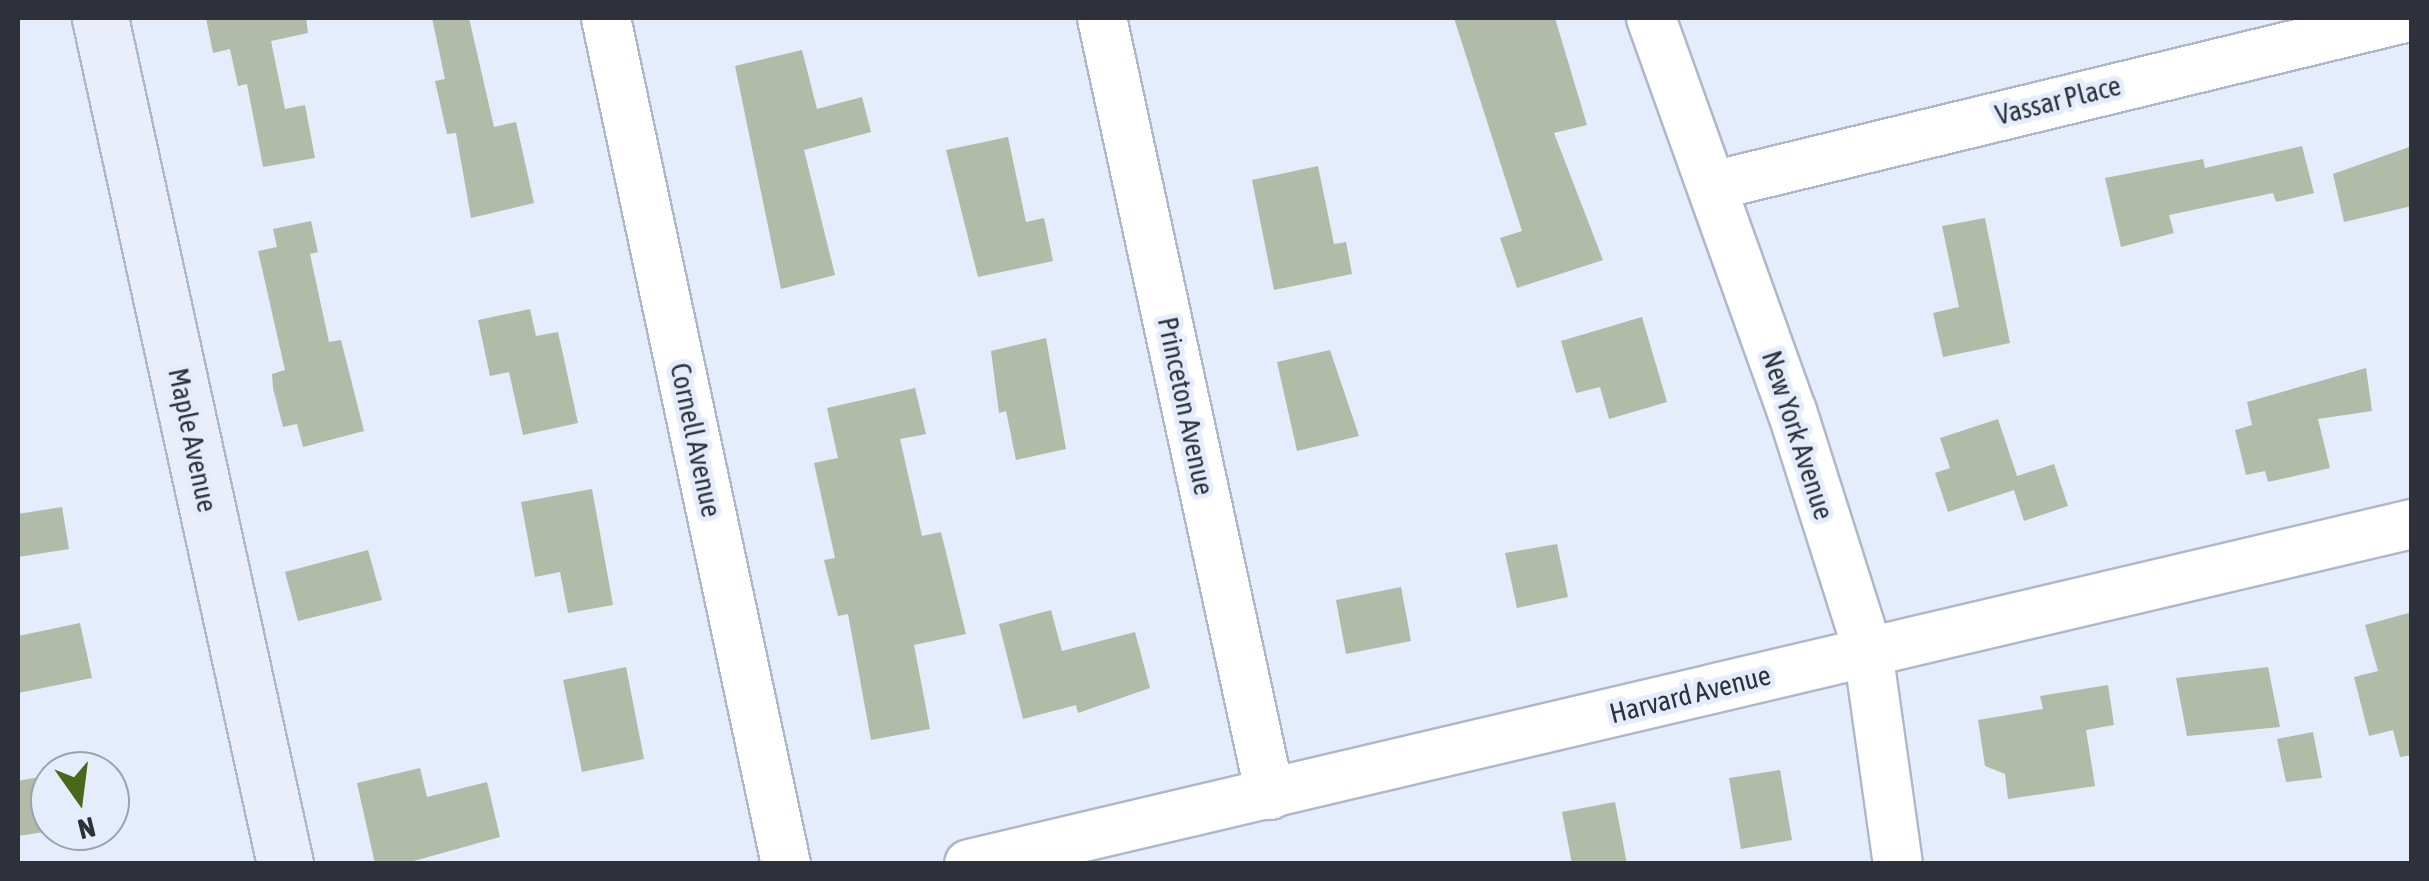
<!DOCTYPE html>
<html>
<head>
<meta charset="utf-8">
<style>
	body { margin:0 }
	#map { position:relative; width:2429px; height:881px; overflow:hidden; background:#e5ecfc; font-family:"Asap Condensed",sans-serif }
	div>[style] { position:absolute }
	.building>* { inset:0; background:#b2bba7 }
	.roads { filter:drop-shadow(2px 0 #afb7ca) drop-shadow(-2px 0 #afb7ca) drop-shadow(0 2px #afb7ca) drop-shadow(0 -2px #afb7ca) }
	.street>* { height:48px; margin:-24px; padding:0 24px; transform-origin:24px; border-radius:24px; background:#fff }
	.secondary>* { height:55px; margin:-27.5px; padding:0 27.5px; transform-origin:27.5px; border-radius:27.5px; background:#e9eefa }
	span { translate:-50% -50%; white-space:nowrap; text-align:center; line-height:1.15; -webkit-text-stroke:10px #e5ecfc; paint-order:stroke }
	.street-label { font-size:28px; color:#2e3139 }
	.frame { position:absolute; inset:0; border:20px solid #2e3139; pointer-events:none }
	.north { position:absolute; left:30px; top:751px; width:100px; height:100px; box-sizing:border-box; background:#e5ecfc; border:2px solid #9ca1ae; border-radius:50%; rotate:166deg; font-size:28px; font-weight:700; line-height:40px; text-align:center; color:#2e3139 }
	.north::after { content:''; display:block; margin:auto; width:35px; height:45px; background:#4a671a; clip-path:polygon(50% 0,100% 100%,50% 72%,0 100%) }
</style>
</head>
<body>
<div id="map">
	<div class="building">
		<i style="clip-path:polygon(206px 18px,306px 18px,308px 33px,271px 41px,285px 109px,305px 105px,315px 158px,263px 167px,247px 84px,238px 86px,230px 49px,213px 53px)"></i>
		<i style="clip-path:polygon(432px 18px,469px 18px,494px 127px,516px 122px,534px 203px,471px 218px,456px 133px,447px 134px,435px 81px,445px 79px)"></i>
		<i style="clip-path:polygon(1454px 18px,1555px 18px,1587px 125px,1554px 133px,1603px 260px,1517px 288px,1500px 238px,1522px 231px)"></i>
		<i style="clip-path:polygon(802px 50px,817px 109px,862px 97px,871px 132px,804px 150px,835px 275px,781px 289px,735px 66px)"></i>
		<i style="clip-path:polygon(1008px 137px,1026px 222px,1044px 218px,1053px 261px,978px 277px,946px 150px)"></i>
		<i style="clip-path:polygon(2302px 146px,2314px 193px,2276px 202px,2273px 193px,2169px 215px,2174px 233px,2121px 247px,2105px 178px,2203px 159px,2205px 168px)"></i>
		<i style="clip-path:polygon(2412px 146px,2412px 206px,2344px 222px,2333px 174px)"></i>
		<i style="clip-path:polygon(1318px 166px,1334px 244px,1346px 242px,1352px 274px,1274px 290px,1252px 180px)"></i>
		<i style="clip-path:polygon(1985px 218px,2010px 343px,1943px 357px,1933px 313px,1959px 307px,1942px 226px)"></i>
		<i style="clip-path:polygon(311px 221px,318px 252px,310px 254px,329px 342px,341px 340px,364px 431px,303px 447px,297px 424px,283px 427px,273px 388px,272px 374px,285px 370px,258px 251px,277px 247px,273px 229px)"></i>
		<i style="clip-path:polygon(530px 309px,536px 336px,558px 332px,578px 423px,523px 435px,509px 372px,490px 376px,478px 320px)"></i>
		<i style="clip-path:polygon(1642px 317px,1667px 402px,1609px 419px,1600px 387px,1576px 393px,1561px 341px)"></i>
		<i style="clip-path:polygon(1046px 338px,1066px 449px,1016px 460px,1006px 411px,999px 413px,991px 351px)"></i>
		<i style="clip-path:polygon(1330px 350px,1359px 436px,1297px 451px,1277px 362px)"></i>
		<i style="clip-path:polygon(2366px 368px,2372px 411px,2318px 419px,2330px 468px,2268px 482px,2265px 471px,2246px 475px,2235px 430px,2252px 425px,2247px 402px)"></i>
		<i style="clip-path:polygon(915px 388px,926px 434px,900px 439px,922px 536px,941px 532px,966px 634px,914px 645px,930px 729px,871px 740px,848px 614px,838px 616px,824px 560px,835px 558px,814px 463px,838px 458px,827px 408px)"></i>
		<i style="clip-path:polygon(1998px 419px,2017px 476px,2054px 464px,2068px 506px,2024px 521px,2014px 490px,1948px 512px,1935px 473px,1950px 468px,1940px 438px)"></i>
		<i style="clip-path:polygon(592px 489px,613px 605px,568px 613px,560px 572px,535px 577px,521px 502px)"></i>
		<i style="clip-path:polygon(62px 507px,69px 549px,18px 557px,18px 514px)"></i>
		<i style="clip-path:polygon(1557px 544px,1568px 597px,1517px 608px,1505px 553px)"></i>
		<i style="clip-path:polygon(368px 550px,382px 600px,298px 621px,285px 572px)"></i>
		<i style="clip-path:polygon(1401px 587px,1411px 641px,1346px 654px,1336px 600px)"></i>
		<i style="clip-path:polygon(1051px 610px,1062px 651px,1135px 632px,1150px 688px,1078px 713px,1076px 705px,1023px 719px,999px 624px)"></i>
		<i style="clip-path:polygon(2412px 612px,2412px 755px,2400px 757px,2393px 730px,2369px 736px,2354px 677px,2378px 671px,2365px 625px)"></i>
		<i style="clip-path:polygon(80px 623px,92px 678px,18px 693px,18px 636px)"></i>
		<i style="clip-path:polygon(626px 667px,644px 759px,582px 772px,563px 680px)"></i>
		<i style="clip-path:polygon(2268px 667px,2280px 727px,2187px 736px,2176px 678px)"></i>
		<i style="clip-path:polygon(2108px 685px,2114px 725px,2086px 730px,2095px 786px,2008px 799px,2005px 774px,1985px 766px,1978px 720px,2043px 709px,2040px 696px)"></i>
		<i style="clip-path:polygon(2313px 732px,2322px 778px,2286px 782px,2277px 739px)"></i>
		<i style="clip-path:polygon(420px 768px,427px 797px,487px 782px,500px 837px,403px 864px,375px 864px,357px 783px)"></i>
		<i style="clip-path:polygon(1780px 770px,1792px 840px,1741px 849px,1729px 778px)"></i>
		<i style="clip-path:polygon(50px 775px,51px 831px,18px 836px,18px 781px)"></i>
		<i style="clip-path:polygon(1615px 802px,1627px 864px,1572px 864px,1562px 812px)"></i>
	</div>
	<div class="roads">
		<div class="street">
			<i style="left:606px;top:18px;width:865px;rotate:77.99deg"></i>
			<i style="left:1102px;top:18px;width:795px;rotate:77.8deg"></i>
			<i style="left:1651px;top:18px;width:418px;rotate:70.3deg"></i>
			<i style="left:1792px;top:411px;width:252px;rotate:72.4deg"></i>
			<i style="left:1868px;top:651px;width:215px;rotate:82deg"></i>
			<i style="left:1712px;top:186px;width:713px;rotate:-13.63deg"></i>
			<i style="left:969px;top:864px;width:1483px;rotate:-13.26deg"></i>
		</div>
		<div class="secondary">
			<i style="left:100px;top:18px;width:866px;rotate:77.66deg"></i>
		</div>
	</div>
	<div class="street-label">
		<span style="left:2058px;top:100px;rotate:-14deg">Vassar Place</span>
		<span style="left:1186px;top:406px;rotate:78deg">Princeton Avenue</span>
		<span style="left:1798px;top:435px;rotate:72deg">New York Avenue</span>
		<span style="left:193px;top:440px;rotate:78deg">Maple Avenue</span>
		<span style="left:696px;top:440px;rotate:78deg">Cornell Avenue</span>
		<span style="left:1690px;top:694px;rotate:-14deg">Harvard Avenue</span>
	</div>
	<div class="frame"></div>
	<div class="north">N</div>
</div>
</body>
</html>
